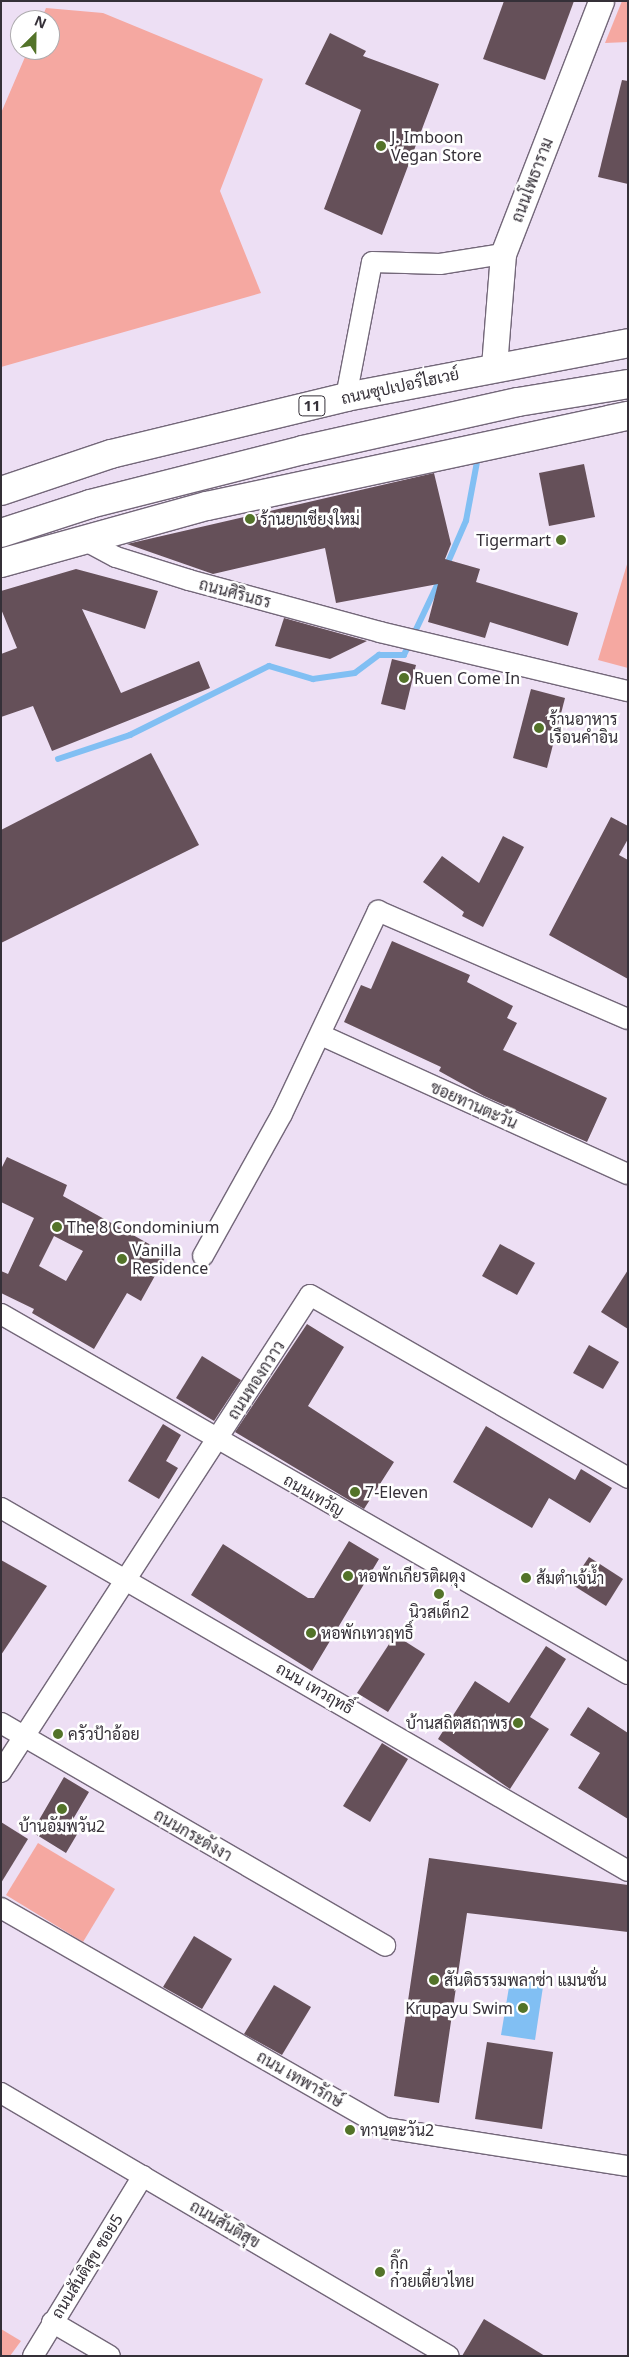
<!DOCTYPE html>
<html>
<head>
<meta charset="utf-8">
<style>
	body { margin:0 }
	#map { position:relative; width:629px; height:2357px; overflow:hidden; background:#eddff4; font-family:"Noto Sans",Sarabun,sans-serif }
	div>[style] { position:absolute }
	.green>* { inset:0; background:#f5a8a1 }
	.water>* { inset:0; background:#81bff3 }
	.stream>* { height:5.5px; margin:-2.75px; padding:0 2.75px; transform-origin:2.75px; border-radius:2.75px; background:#81bff3 }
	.building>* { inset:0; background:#655059 }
	.roads { filter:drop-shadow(1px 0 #736779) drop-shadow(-1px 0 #736779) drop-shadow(0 1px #736779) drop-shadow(0 -1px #736779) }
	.minor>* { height:20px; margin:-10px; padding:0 10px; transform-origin:10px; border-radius:10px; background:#fff }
	.tertiary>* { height:25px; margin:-12.5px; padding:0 12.5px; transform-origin:12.5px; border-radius:12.5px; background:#fff }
	.secondary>* { height:28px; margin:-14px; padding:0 14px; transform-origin:14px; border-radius:14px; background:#fff }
	.trunk>* { height:28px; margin:-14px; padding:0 14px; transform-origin:14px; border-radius:14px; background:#fff }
	.dots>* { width:14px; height:14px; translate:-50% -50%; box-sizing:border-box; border:2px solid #fff; border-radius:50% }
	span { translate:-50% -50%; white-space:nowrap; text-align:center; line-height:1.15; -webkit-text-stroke:5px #fff; paint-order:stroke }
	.shield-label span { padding:1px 4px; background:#fff; border:1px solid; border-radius:4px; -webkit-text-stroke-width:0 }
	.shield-label { font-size:15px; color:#353038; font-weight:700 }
	.poi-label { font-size:16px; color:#353038 }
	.left { translate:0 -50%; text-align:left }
	.right { translate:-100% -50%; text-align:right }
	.street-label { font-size:16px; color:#353038 }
	.frame { position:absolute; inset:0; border:2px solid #353038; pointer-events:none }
	.north { position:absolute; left:10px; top:10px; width:50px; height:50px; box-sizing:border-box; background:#fff; border:1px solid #aeacaf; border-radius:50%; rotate:23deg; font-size:14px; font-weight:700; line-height:20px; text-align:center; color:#353038 }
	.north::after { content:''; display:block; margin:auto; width:18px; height:22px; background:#537329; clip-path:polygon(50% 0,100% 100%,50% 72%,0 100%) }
</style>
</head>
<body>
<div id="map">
	<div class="green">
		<i style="clip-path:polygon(622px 1px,628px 1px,628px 42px,605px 43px)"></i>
		<i style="clip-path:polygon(46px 8px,103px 13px,263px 79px,220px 191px,261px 293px,1px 367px,1px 113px,28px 50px,50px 50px,50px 20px,41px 20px)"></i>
		<i style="clip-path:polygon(628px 561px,628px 668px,598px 660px)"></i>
		<i style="clip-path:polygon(38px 1843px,115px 1889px,83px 1942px,6px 1895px)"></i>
		<i style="clip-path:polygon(1px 2329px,21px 2341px,10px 2356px,1px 2356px)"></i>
	</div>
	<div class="water">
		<i style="clip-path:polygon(511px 1975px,544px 1980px,535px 2040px,501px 2035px)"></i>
	</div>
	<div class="stream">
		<i style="left:446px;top:567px;width:50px;rotate:-66.5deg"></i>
		<i style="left:466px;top:521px;width:65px;rotate:-79.4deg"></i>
		<i style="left:58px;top:759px;width:76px;rotate:-18.4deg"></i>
		<i style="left:130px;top:735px;width:155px;rotate:-26.4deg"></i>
		<i style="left:269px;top:666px;width:46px;rotate:16.5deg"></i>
		<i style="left:313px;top:679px;width:42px;rotate:-8.1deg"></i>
		<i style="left:355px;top:673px;width:30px;rotate:-37deg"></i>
		<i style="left:379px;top:655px;width:25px"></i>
		<i style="left:404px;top:655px;width:86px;rotate:-64.6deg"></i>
	</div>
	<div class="building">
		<i style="clip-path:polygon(504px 1px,574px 1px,545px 80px,483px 59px)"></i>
		<i style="clip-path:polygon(330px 33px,366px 51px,363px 56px,439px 84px,382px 235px,324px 209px,361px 110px,305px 84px)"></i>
		<i style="clip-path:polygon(622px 80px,628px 81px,628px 184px,598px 177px)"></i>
		<i style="clip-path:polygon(584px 464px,595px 517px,549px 526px,539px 473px)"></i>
		<i style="clip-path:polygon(434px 473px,451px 544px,445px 559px,480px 569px,476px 582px,578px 613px,568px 646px,490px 622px,485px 638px,428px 622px,438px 584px,336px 603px,325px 548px,213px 574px,127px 544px)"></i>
		<i style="clip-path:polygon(76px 569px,158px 591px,145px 629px,82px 609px,121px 693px,199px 661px,210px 688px,52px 751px,33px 706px,1px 717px,1px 654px,17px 648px,1px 609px,1px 591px)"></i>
		<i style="clip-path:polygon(284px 618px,367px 641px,330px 659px,275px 646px)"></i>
		<i style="clip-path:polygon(392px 659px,416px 665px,405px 710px,381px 704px)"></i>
		<i style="clip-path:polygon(531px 689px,565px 698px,547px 768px,513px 758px)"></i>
		<i style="clip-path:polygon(151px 753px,199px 845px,1px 943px,1px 830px)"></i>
		<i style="clip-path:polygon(611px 817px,628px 826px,628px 839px,619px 855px,628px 860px,628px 979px,549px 935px)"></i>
		<i style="clip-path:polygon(503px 836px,524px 847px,483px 927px,462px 916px,464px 912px,423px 882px,442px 856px,479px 883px)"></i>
		<i style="clip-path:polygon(392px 941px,470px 975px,467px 982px,513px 1006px,507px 1018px,517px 1023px,503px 1050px,607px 1098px,587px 1142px,484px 1096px,439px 1071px,441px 1067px,344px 1022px,361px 985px,371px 989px)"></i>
		<i style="clip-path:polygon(evenodd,7px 1157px,67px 1185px,63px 1196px,167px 1254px,141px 1301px,127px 1293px,94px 1349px,32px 1313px,34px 1309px,1px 1293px,1px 1271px,8px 1274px,34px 1218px,1px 1202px,1px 1169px,7px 1157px,54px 1236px,83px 1251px,66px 1281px,39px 1266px,54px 1236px)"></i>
		<i style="clip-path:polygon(500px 1244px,535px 1263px,517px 1295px,482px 1276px)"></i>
		<i style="clip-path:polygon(628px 1270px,628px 1329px,601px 1312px)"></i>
		<i style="clip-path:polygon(307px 1324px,344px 1347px,308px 1406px,394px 1462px,364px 1509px,235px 1432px)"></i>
		<i style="clip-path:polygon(589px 1345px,619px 1362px,603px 1389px,573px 1373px)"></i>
		<i style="clip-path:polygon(202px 1356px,241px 1380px,214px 1421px,176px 1398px)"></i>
		<i style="clip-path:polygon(163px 1424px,181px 1435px,166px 1461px,178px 1468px,159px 1499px,128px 1481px)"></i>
		<i style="clip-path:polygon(486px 1426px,575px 1480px,581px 1469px,612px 1488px,590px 1523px,549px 1498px,532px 1528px,453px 1482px)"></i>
		<i style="clip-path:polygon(349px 1541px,379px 1559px,312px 1671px,191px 1595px,223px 1544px,308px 1598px,314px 1598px)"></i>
		<i style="clip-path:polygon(589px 1557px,623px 1579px,606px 1606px,571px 1584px)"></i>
		<i style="clip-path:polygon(1px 1560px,47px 1586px,1px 1655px)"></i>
		<i style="clip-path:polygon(395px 1635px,425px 1654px,388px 1712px,357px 1693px)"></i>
		<i style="clip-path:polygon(546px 1646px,566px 1659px,530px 1717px,549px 1729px,510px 1789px,438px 1739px,475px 1681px,509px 1703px)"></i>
		<i style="clip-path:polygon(588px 1707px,628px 1733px,628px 1819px,578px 1788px,600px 1753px,570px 1735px)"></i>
		<i style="clip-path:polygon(382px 1743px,408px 1759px,370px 1822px,343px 1806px)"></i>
		<i style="clip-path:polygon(64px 1777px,89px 1792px,69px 1826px,79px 1831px,66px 1853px,32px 1832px)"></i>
		<i style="clip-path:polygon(1px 1822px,28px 1839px,1px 1883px)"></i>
		<i style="clip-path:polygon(429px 1858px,628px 1885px,628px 1932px,467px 1913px,439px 2103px,394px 2096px)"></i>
		<i style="clip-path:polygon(194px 1936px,232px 1959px,202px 2009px,163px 1987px)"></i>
		<i style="clip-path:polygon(274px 1985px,311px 2007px,282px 2055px,244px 2034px)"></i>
		<i style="clip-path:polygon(487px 2042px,553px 2052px,542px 2129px,475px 2119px)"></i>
		<i style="clip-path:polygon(484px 2319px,545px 2356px,462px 2356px)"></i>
	</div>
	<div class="roads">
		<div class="minor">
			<i style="left:346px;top:397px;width:137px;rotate:-79.1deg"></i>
			<i style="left:372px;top:262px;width:68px;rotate:1.7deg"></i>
			<i style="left:440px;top:264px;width:64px;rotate:-9deg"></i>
			<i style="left:82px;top:539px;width:38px;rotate:28deg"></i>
			<i style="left:116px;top:557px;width:77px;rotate:17.5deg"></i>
			<i style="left:189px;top:580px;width:198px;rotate:15.2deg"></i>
			<i style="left:380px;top:632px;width:255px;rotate:13.4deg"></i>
			<i style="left:321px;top:1035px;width:337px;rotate:24.4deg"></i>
			<i style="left:203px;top:1256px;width:162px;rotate:-60.9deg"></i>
			<i style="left:282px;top:1114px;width:225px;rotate:-64.7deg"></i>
			<i style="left:378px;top:911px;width:272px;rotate:23.4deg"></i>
			<i style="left:1px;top:1314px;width:723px;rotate:29.86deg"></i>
			<i style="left:1px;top:1508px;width:724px;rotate:30.07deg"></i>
			<i style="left:1px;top:1723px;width:444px;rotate:30.1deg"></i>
			<i style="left:1px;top:1772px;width:568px;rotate:-57.06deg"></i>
			<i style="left:310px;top:1295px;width:367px;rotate:29.9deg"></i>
			<i style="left:1px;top:1908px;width:443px;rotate:29.8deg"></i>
			<i style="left:385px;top:2128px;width:246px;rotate:8.9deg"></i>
			<i style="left:1px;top:2093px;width:519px;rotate:30.42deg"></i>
			<i style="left:52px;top:2322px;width:67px;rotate:30.4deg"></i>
			<i style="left:33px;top:2356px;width:211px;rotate:-58.6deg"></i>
		</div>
		<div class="tertiary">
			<i style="left:494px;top:366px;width:112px;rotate:-85.4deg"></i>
			<i style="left:503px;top:254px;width:271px;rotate:-68.8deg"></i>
		</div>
		<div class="secondary">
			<i style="left:1px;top:563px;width:214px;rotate:-15.5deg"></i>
			<i style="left:207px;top:506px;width:431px;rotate:-12.1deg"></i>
		</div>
		<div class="trunk">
			<i style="left:1px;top:491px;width:116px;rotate:-18.6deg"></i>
			<i style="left:111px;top:454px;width:242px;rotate:-13.6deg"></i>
			<i style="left:346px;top:397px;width:287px;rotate:-10.8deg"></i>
			<i style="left:1px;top:533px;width:94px;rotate:-18deg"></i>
			<i style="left:90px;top:504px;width:220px;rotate:-14.2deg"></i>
			<i style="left:303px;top:450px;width:220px;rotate:-12.6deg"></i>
			<i style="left:518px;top:402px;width:111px;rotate:-9.3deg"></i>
		</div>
	</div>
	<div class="dots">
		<i style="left:381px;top:146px;background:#537329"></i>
		<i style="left:250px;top:519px;background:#537329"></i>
		<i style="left:561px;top:540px;background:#537329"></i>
		<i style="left:404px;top:678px;background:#537329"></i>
		<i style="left:539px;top:728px;background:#537329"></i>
		<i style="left:57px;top:1227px;background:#537329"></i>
		<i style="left:122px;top:1259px;background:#537329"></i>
		<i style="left:355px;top:1492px;background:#537329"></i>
		<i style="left:348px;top:1576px;background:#537329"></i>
		<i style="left:526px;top:1578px;background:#537329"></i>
		<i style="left:439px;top:1594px;background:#537329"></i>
		<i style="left:311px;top:1633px;background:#537329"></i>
		<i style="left:518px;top:1723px;background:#537329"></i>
		<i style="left:58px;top:1734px;background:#537329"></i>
		<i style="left:62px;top:1809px;background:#537329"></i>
		<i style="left:434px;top:1980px;background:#537329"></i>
		<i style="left:523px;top:2008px;background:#537329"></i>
		<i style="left:350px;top:2130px;background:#537329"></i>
		<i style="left:380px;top:2272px;background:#537329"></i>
	</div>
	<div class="shield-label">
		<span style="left:312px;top:406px">11</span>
	</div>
	<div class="poi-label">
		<span class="left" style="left:391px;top:146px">J. Imboon<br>Vegan Store</span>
		<span class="left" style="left:260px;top:519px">ร้านยาเชียงใหม่</span>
		<span class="right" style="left:551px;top:540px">Tigermart</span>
		<span class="left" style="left:414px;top:678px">Ruen Come In</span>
		<span class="left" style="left:549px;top:728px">ร้านอาหาร<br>เรือนคำอิน</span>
		<span class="left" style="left:67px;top:1227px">The 8 Condominium</span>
		<span class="left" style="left:132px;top:1259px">Vanilla<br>Residence</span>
		<span class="left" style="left:365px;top:1492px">7-Eleven</span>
		<span class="left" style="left:358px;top:1576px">หอพักเกียรติผดุง</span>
		<span class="left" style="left:536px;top:1578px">ส้มตำเจ้น้ำ</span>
		<span style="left:439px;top:1612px">นิวสเต็ก2</span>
		<span class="left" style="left:321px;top:1633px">หอพักเทวฤทธิ์</span>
		<span class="right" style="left:508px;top:1723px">บ้านสถิตสถาพร</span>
		<span class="left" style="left:68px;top:1734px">ครัวป้าอ้อย</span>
		<span style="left:62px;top:1826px">บ้านอัมพวัน2</span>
		<span class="left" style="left:444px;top:1980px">สันติธรรมพลาซ่า แมนชั่น</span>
		<span class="right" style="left:513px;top:2008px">Krupayu Swim</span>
		<span class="left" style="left:360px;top:2130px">ทานตะวัน2</span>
		<span class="left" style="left:390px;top:2272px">กิ๊ก<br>ก๋วยเตี๋ยวไทย</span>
	</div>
	<div class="street-label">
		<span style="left:532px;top:180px;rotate:-69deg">ถนนโพธาราม</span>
		<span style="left:400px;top:386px;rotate:-12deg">ถนนซุปเปอร์ไฮเวย์</span>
		<span style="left:235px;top:593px;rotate:15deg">ถนนศิรินธร</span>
		<span style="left:474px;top:1105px;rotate:24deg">ซอยทานตะวัน</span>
		<span style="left:256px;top:1380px;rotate:-57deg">ถนนทองกวาว</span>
		<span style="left:314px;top:1495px;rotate:30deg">ถนนเทวัญ</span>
		<span style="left:315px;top:1688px;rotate:30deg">ถนน เทวฤทธิ์</span>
		<span style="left:193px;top:1835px;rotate:30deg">ถนนกระดังงา</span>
		<span style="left:300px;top:2079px;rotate:30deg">ถนน เทพารักษ์</span>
		<span style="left:225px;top:2224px;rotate:30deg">ถนนสันติสุข</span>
		<span style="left:87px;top:2266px;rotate:-58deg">ถนนสันติสุข ซอย5</span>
	</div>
	<div class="frame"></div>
	<div class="north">N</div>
</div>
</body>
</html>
